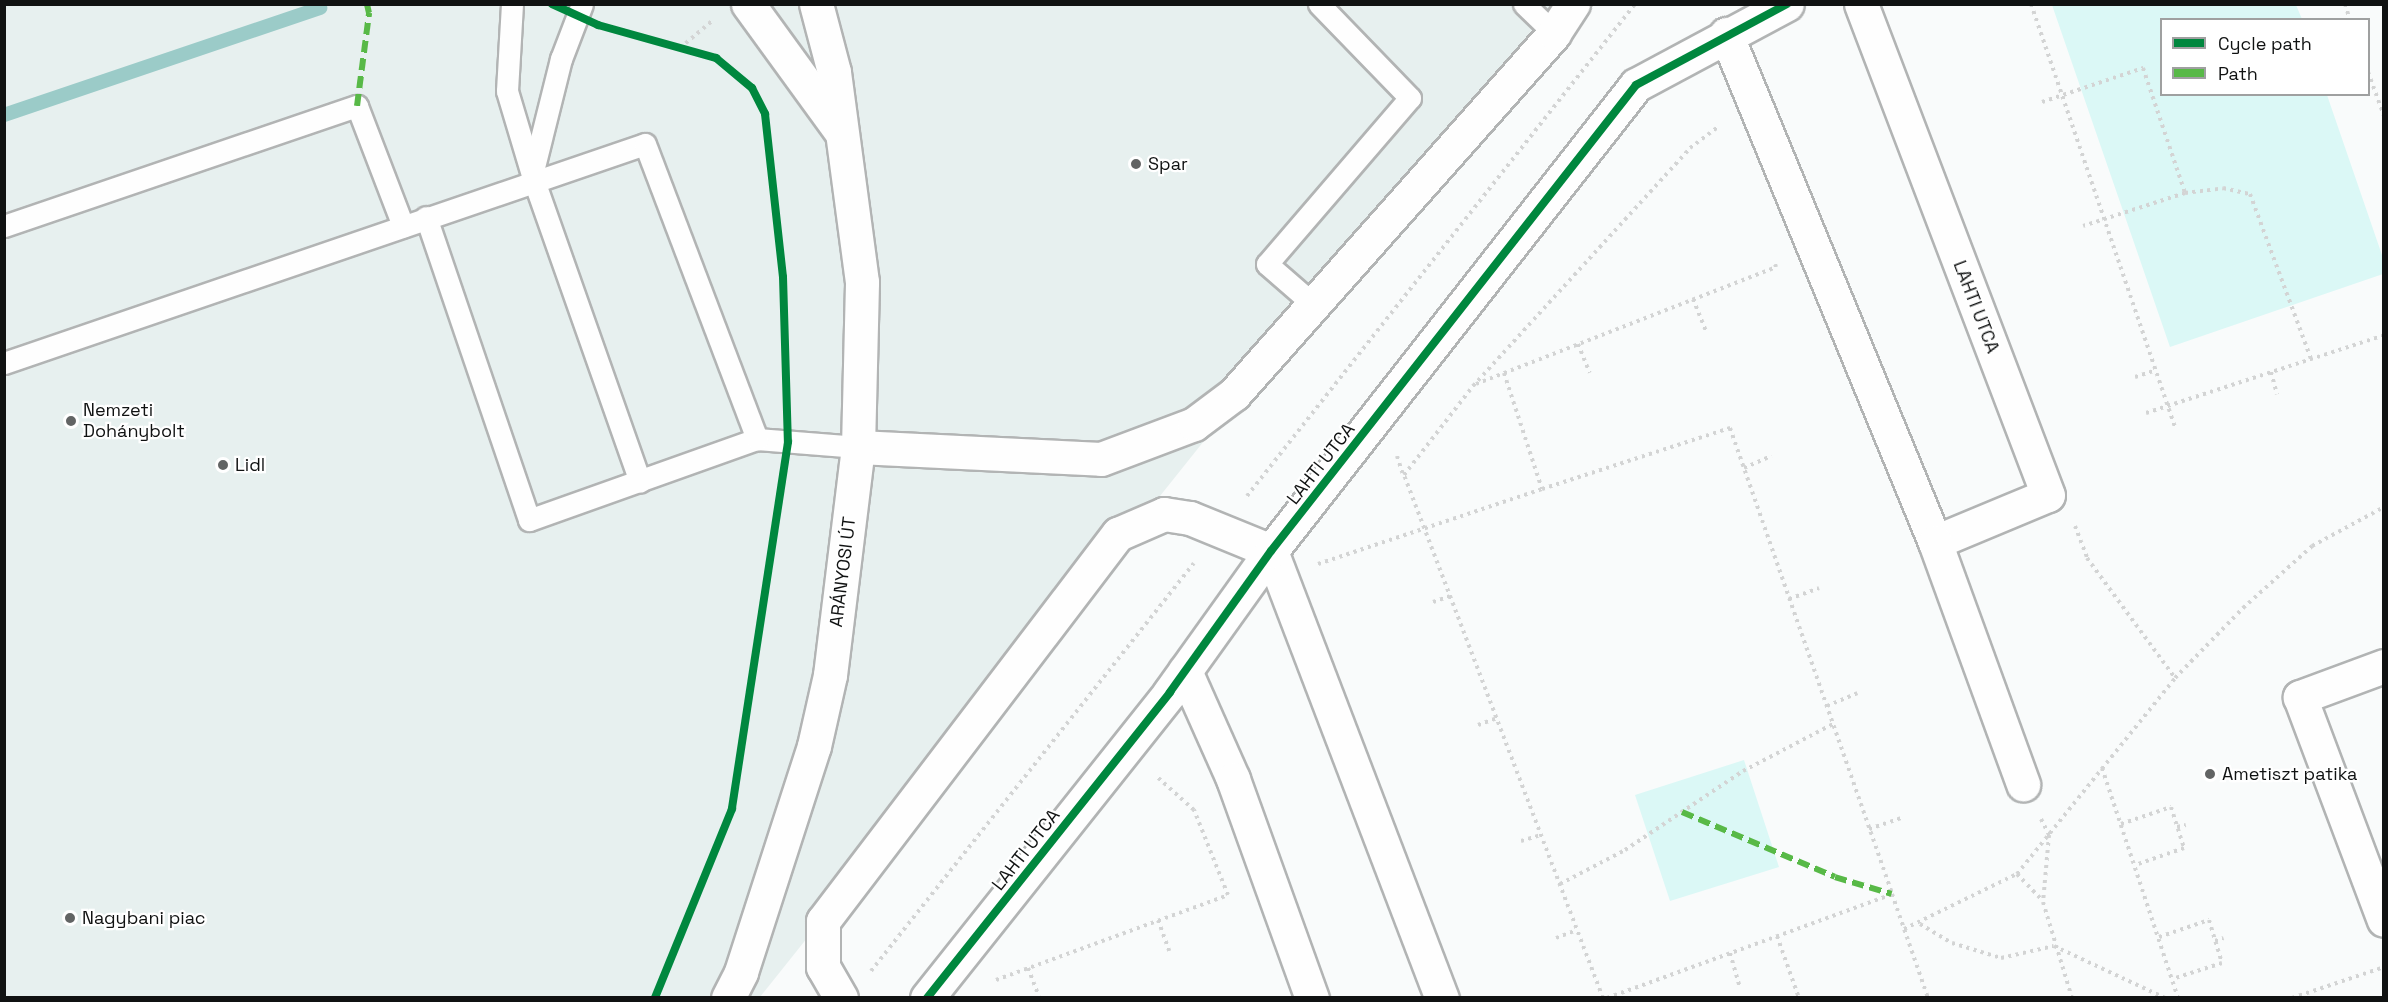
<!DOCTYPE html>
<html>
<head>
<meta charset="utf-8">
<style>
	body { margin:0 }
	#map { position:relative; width:2388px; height:1002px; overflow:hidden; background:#f9fbfb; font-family:"Space Grotesk",sans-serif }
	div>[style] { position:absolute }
	.built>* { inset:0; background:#e7f0ef }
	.green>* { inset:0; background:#dbf8f6 }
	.stream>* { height:14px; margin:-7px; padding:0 7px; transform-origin:7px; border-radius:7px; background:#9bcbc8 }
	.path>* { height:4px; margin-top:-2px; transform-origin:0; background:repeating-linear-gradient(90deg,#d3d4d4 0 3px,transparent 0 7.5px) }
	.roads { filter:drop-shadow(2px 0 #b2b4b4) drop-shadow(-2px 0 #b2b4b4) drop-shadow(0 2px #b2b4b4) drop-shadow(0 -2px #b2b4b4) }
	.lane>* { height:21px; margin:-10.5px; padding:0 10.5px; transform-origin:10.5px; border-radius:10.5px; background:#fefefe }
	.street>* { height:33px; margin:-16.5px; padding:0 16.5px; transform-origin:16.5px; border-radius:16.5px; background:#fefefe }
	.secondary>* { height:33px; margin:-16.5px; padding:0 16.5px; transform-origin:16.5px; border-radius:16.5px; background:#fefefe }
	.quiet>* { height:6px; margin-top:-3px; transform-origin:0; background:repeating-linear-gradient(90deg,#58b947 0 12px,transparent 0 18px) }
	.cycleway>* { height:8px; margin:-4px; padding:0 4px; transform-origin:4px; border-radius:4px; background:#00873e }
	.dots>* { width:16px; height:16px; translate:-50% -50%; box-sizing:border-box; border:3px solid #fff; border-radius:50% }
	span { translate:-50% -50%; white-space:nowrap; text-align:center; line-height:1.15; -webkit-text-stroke:4.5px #fff; paint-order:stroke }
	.poi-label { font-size:18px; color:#101212 }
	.left { translate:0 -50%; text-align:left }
	.street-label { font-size:18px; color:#101212 }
	.frame { position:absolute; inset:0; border:6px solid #101212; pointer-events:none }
	.legend { position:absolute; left:2160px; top:18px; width:210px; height:78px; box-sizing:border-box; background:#fff; border:2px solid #9fa0a0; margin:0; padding:8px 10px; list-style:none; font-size:18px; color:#101212 }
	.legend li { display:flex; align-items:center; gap:12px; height:30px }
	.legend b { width:30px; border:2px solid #9fa0a0 }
</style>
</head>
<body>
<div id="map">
	<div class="built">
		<i style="clip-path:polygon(5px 5px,1552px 5px,760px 997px,5px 998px)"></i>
	</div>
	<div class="green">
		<i style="clip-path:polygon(2052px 5px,2296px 5px,2302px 19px,2162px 20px,2162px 94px,2327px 95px,2383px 258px,2383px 274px,2170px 347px)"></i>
		<i style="clip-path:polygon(1744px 760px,1779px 867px,1670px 901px,1635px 795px)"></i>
	</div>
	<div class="stream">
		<i style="left:4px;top:115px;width:334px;rotate:-18.7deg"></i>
	</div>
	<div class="path">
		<i style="left:2031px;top:4px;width:449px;rotate:71.2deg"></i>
		<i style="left:2345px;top:4px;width:17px;rotate:73deg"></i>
		<i style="left:680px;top:48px;width:42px;rotate:-40.2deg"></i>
		<i style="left:2368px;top:72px;width:47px;rotate:70deg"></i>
		<i style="left:2042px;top:102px;width:107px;rotate:-18.6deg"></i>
		<i style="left:2143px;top:68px;width:132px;rotate:71.4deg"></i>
		<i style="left:2185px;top:193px;width:107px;rotate:162.1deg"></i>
		<i style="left:2185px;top:193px;width:38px;rotate:-7deg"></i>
		<i style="left:2223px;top:188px;width:28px;rotate:13deg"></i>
		<i style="left:2250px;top:194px;width:176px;rotate:69.7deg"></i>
		<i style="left:1693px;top:299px;width:35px;rotate:68deg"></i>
		<i style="left:1578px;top:344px;width:31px;rotate:68deg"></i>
		<i style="left:2271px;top:372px;width:23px;rotate:75deg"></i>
		<i style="left:1504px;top:373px;width:122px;rotate:71.9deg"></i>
		<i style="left:1542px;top:489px;width:198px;rotate:-18deg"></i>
		<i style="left:1730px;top:428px;width:493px;rotate:70.8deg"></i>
		<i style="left:2135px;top:377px;width:22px;rotate:-18deg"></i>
		<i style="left:1476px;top:384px;width:322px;rotate:-21.3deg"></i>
		<i style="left:1776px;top:267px;width:3px;rotate:-108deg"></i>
		<i style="left:2146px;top:413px;width:250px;rotate:-18.1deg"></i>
		<i style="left:1397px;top:456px;width:20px;rotate:72deg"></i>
		<i style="left:1744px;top:468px;width:30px;rotate:-24deg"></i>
		<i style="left:1247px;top:496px;width:627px;rotate:-51.74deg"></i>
		<i style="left:2075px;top:526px;width:34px;rotate:69deg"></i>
		<i style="left:2087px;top:558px;width:149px;rotate:53.7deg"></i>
		<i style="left:1318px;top:564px;width:236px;rotate:-18.5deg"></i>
		<i style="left:1789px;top:599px;width:32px;rotate:-20deg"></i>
		<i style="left:1433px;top:602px;width:18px;rotate:-19deg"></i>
		<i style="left:1827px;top:706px;width:33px;rotate:-23deg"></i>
		<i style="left:1478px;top:725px;width:20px;rotate:-20deg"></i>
		<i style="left:2102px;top:768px;width:242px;rotate:71.7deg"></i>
		<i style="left:2041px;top:819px;width:18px;rotate:63deg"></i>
		<i style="left:2049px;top:835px;width:67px;rotate:95.1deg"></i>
		<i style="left:2043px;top:902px;width:100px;rotate:73.2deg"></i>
		<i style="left:2121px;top:824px;width:53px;rotate:-18.8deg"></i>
		<i style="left:2171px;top:807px;width:43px;rotate:72.4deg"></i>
		<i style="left:2184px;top:848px;width:52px;rotate:160.9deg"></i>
		<i style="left:2177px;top:827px;width:9px;rotate:-13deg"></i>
		<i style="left:1869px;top:829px;width:36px;rotate:-19deg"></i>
		<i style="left:1521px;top:841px;width:21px;rotate:-17deg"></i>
		<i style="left:2017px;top:874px;width:37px;rotate:46deg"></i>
		<i style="left:1560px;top:884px;width:73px;rotate:-27.6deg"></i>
		<i style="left:1625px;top:850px;width:142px;rotate:-33.8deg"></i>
		<i style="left:1743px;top:771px;width:102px;rotate:-27.6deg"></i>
		<i style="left:1158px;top:920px;width:33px;rotate:70deg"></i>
		<i style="left:1920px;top:924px;width:37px;rotate:31deg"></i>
		<i style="left:1952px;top:943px;width:51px;rotate:17deg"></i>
		<i style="left:2001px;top:958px;width:54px;rotate:-12.8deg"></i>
		<i style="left:2054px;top:946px;width:123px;rotate:25.1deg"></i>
		<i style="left:1904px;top:929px;width:126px;rotate:-26deg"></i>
		<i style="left:2017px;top:874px;width:252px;rotate:-51.1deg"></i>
		<i style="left:2175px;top:678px;width:98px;rotate:-45.8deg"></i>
		<i style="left:2243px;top:608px;width:93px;rotate:-41.9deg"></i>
		<i style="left:2312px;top:546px;width:82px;rotate:-28.4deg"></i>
		<i style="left:1777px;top:936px;width:66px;rotate:70.5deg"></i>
		<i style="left:2159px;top:937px;width:53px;rotate:-18.8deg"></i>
		<i style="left:2209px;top:920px;width:45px;rotate:73.2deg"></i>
		<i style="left:2222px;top:963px;width:52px;rotate:162.3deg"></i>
		<i style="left:1556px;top:938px;width:22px;rotate:-21deg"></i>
		<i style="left:2215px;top:941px;width:9px;rotate:-18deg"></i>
		<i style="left:1730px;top:953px;width:36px;rotate:74deg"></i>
		<i style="left:1028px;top:968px;width:30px;rotate:69deg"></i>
		<i style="left:871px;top:971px;width:520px;rotate:-51.63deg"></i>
		<i style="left:996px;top:980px;width:247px;rotate:-20.1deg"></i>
		<i style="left:1228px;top:895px;width:92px;rotate:-111.8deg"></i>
		<i style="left:1194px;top:810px;width:52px;rotate:-138.1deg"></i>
		<i style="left:1603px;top:998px;width:560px;rotate:-110.83deg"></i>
		<i style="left:1404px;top:475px;width:113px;rotate:-52.2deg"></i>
		<i style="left:1473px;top:386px;width:322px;rotate:-47.6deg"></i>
		<i style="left:1690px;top:148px;width:36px;rotate:-37deg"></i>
		<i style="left:1607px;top:998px;width:303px;rotate:-20deg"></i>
		<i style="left:1892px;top:894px;width:110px;rotate:70.9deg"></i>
		<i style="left:2292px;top:998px;width:97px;rotate:-18.6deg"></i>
	</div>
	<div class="roads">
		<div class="lane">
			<i style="left:512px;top:4px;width:87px;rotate:93.3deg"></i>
			<i style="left:507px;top:91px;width:88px;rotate:73.4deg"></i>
			<i style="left:532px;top:175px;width:325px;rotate:70.6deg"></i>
			<i style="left:1524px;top:4px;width:42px;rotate:44deg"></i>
			<i style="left:532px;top:175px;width:120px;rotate:-76deg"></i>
			<i style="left:561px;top:59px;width:59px;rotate:-69.1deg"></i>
			<i style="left:426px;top:217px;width:320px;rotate:71.2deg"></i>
			<i style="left:529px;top:520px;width:242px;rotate:-19.6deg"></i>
			<i style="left:757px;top:439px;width:101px;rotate:4.5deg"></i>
			<i style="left:4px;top:226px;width:373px;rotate:-18.8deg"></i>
			<i style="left:357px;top:106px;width:129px;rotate:69deg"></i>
			<i style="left:1313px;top:304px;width:61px;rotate:-139deg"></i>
			<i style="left:1267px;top:264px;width:219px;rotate:-49.3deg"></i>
			<i style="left:1410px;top:98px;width:131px;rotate:-134.1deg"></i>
			<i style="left:4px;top:363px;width:677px;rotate:-18.86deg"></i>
			<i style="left:645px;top:144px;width:316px;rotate:69.2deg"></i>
		</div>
		<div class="street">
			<i style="left:1726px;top:34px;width:549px;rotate:67.64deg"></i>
			<i style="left:1935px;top:542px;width:122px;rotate:-22.6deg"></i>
			<i style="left:2048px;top:495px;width:525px;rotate:-110.85deg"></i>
			<i style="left:858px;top:447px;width:243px;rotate:2.8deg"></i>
			<i style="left:1101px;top:459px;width:99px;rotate:-20.6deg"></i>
			<i style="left:1194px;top:424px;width:50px;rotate:-36.9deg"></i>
			<i style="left:1234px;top:394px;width:482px;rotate:-48.4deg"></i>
			<i style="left:1554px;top:33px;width:35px;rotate:-57deg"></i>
			<i style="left:1935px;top:542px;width:258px;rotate:70deg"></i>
			<i style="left:2384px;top:666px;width:90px;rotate:159.7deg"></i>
			<i style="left:2300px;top:697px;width:238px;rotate:69.4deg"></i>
			<i style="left:1185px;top:671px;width:118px;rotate:66deg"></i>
			<i style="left:1233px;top:779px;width:233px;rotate:70.2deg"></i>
			<i style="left:841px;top:998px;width:36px;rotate:-120deg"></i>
			<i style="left:823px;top:967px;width:46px;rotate:-90deg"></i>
			<i style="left:823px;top:921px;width:487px;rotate:-52.7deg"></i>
			<i style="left:1118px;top:534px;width:50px;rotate:-23.5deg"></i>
			<i style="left:1164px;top:514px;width:26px;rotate:9deg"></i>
			<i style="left:1190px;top:518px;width:87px;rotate:22.2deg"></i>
			<i style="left:1271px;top:551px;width:479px;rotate:69.1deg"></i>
			<i style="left:927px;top:998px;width:391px;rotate:-51.5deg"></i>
			<i style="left:1170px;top:692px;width:173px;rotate:-54.4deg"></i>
			<i style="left:1271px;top:551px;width:592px;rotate:-51.93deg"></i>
			<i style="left:1636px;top:85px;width:171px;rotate:-28.2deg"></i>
		</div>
		<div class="secondary">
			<i style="left:748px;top:4px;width:158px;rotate:54deg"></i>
			<i style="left:728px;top:998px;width:29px;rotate:-63deg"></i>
			<i style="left:741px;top:972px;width:237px;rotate:-72.1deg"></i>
			<i style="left:814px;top:746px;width:73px;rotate:-77.3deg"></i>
			<i style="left:830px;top:675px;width:230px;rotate:-83deg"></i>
			<i style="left:858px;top:447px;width:165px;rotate:-88.6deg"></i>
			<i style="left:862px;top:282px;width:212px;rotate:-97.6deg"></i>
			<i style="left:834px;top:72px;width:70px;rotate:-104.8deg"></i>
		</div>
	</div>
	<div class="quiet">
		<i style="left:357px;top:106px;width:94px;rotate:-82.6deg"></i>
		<i style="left:369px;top:13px;width:9px;rotate:-103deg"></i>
		<i style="left:1682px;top:812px;width:166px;rotate:23deg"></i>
		<i style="left:1835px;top:877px;width:59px;rotate:16.6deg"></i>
	</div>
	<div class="cycleway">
		<i style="left:552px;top:4px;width:51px;rotate:24.5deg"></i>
		<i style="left:598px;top:25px;width:123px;rotate:15.6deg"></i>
		<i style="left:716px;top:58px;width:47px;rotate:39.8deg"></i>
		<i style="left:752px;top:88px;width:29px;rotate:63deg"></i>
		<i style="left:765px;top:114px;width:164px;rotate:83.7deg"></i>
		<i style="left:783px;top:277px;width:165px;rotate:88.3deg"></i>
		<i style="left:788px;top:442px;width:371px;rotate:98.7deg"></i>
		<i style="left:732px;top:809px;width:204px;rotate:112.2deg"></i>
		<i style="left:927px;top:998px;width:391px;rotate:-51.5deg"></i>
		<i style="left:1170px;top:692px;width:173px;rotate:-54.4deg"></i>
		<i style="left:1271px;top:551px;width:592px;rotate:-51.93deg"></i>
		<i style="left:1636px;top:85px;width:171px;rotate:-28.2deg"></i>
	</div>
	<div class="dots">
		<i style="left:1136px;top:164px;background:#626464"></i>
		<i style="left:71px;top:421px;background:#626464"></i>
		<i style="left:223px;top:465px;background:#626464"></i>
		<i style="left:2210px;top:774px;background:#626464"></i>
		<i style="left:70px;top:918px;background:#626464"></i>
	</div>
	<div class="poi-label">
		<span class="left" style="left:1148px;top:164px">Spar</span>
		<span class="left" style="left:83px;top:421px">Nemzeti<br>Dohánybolt</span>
		<span class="left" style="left:235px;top:465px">Lidl</span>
		<span class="left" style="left:2222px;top:774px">Ametiszt patika</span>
		<span class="left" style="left:82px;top:918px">Nagybani piac</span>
	</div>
	<div class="street-label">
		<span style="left:1976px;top:307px;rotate:69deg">LAHTI UTCA</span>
		<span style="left:1321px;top:464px;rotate:-52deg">LAHTI UTCA</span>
		<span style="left:843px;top:572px;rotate:-83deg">ARÁNYOSI ÚT</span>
		<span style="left:1026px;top:850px;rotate:-52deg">LAHTI UTCA</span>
	</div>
	<div class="frame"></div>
	<ul class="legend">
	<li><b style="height:8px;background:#00873e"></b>Cycle path</li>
	<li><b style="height:8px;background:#58b947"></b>Path</li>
	</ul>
</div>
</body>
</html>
